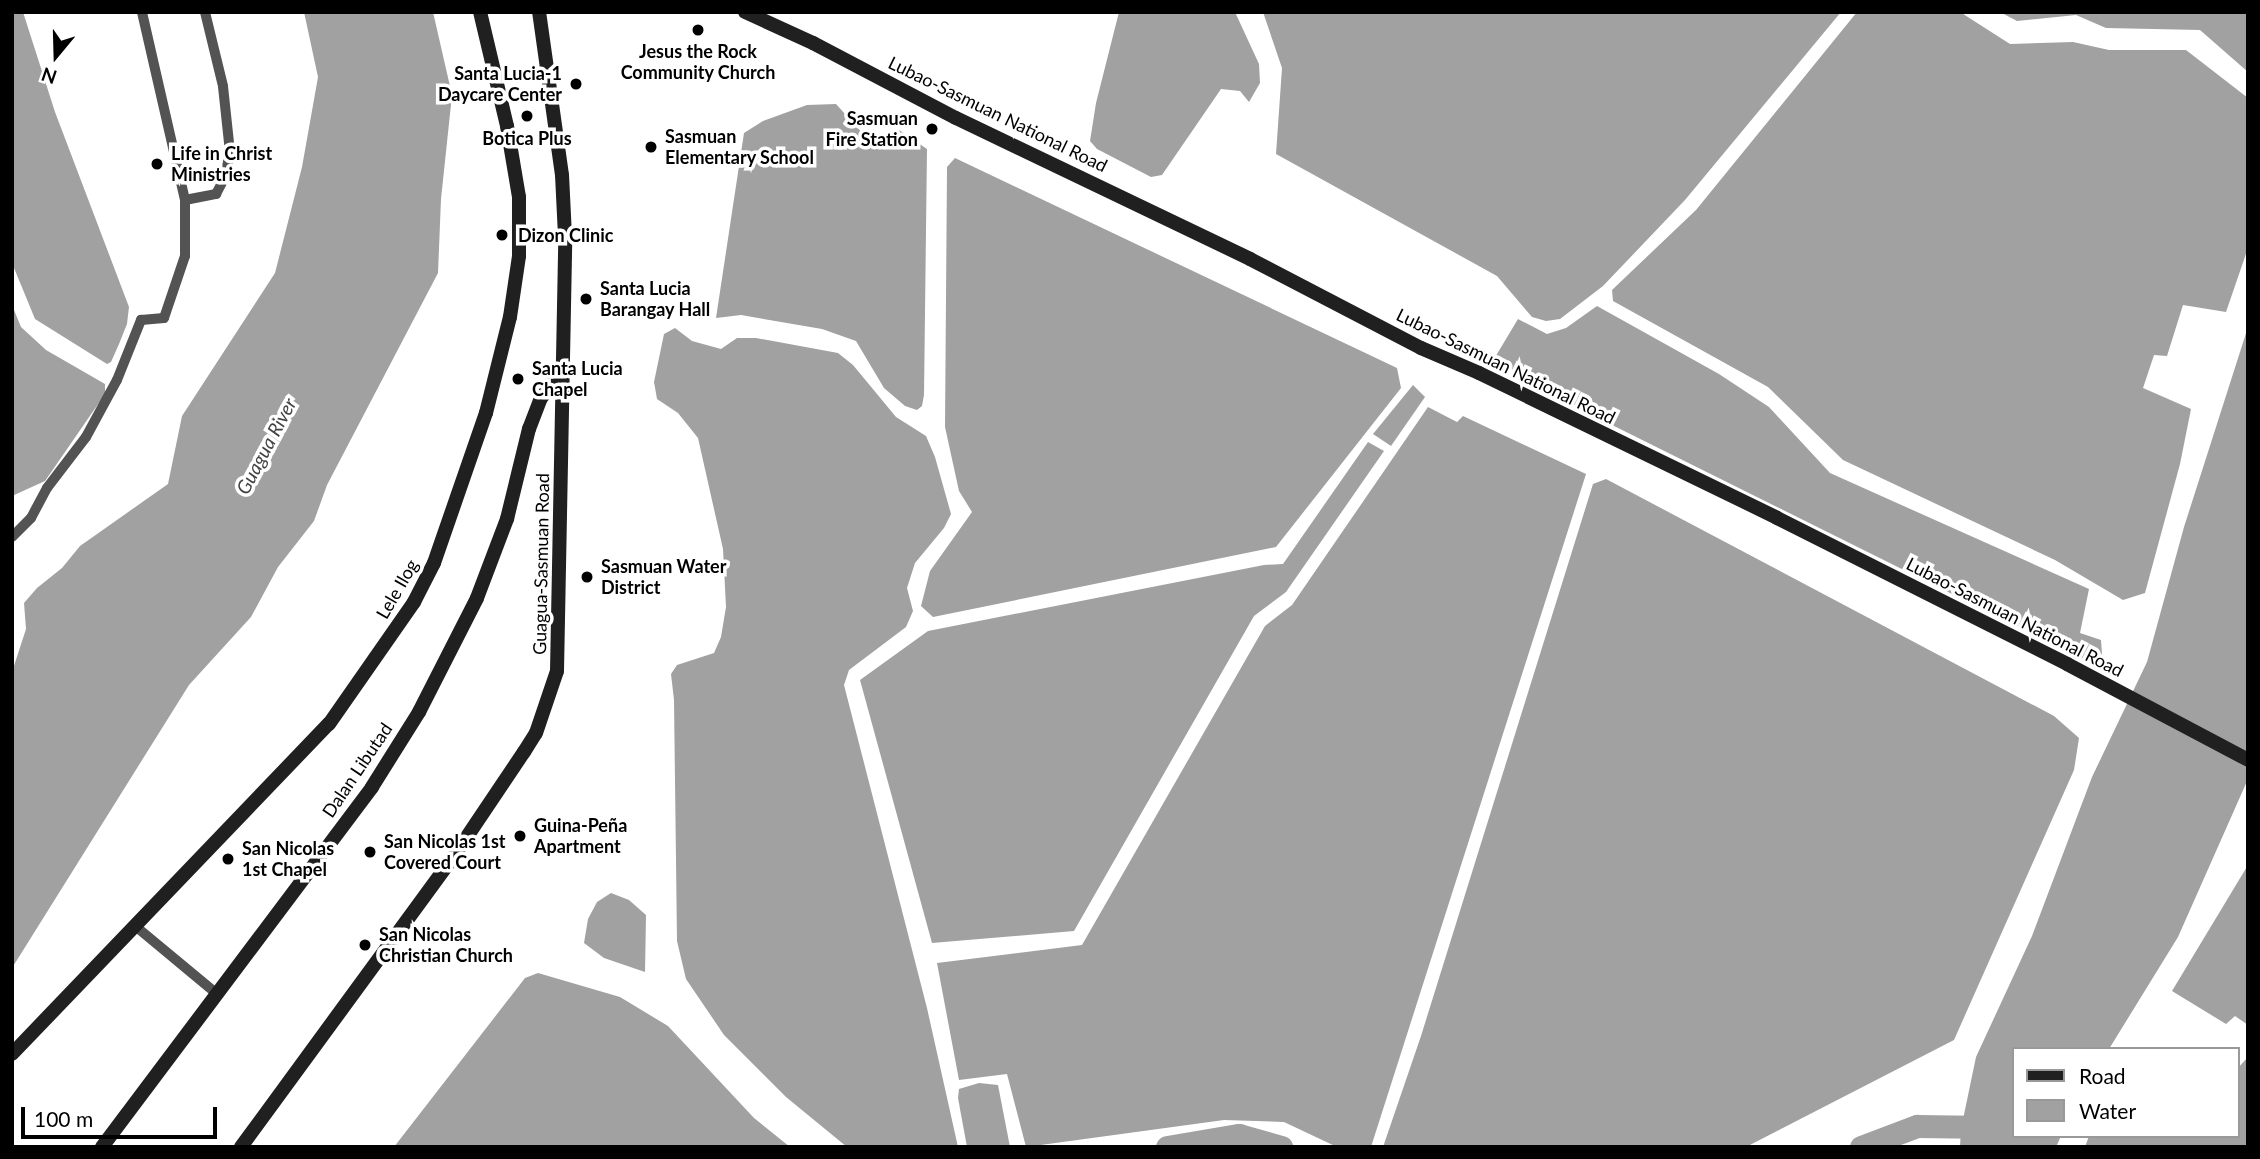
<!DOCTYPE html>
<html>
<head>
<meta charset="utf-8">
<style>
	body { margin:0 }
	#map { position:relative; width:2260px; height:1159px; overflow:hidden; background:#fff; font-family:Lato,sans-serif }
	div>[style] { position:absolute }
	.water>* { inset:0; background:#a1a1a1 }
	.river>* { height:23px; margin:-11.5px; padding:0 11.5px; transform-origin:11.5px; border-radius:11.5px; background:#a1a1a1 }
	.street>* { height:10px; margin:-5px; padding:0 5px; transform-origin:5px; border-radius:5px; background:#535353 }
	.secondary>* { height:14px; margin:-7px; padding:0 7px; transform-origin:7px; border-radius:7px; background:#202020 }
	.dots>* { width:19px; height:19px; translate:-50% -50%; box-sizing:border-box; border:4px solid #fff; border-radius:50% }
	span { translate:-50% -50%; white-space:nowrap; text-align:center; line-height:1.15; -webkit-text-stroke:7px #fff; paint-order:stroke }
	.poi-label { font-size:18px; color:#000; font-weight:700 }
	.right { translate:-100% -50%; text-align:right }
	.left { translate:0 -50%; text-align:left }
	.street-label { font-size:18px; color:#000 }
	.water-label { font-size:19px; color:#424242; font-style:italic }
	.frame { position:absolute; inset:0; border:14px solid #000; pointer-events:none }
	.legend { position:absolute; left:2012px; top:1047px; width:228px; height:91px; box-sizing:border-box; background:#fff; border:2px solid #999; margin:0; padding:9px 12px; list-style:none; font-size:21px; color:#000 }
	.legend li { display:flex; align-items:center; gap:14px; height:35px }
	.legend b { width:35px; border:2px solid #999 }
	.north { position:absolute; left:21px; top:21px; width:70px; height:70px; -webkit-text-stroke:5px #fff; paint-order:stroke; rotate:199deg; font-size:19px; font-weight:700; line-height:28px; text-align:center; color:#000 }
	.north::after { content:''; display:block; margin:auto; width:24px; height:32px; background:#000; clip-path:polygon(50% 0,100% 100%,50% 72%,0 100%) }
	.scale { position:absolute; left:21px; top:1107px; width:196px; height:32px; box-sizing:border-box; border:4px solid #000; border-top:0; padding-left:9px; font-size:21px; line-height:24px; white-space:nowrap; color:#000; -webkit-text-stroke:5px #fff; paint-order:stroke }
</style>
</head>
<body>
<div id="map">
	<div class="water">
		<i style="clip-path:polygon(12px 12px,23px 12px,55px 112px,129px 307px,127px 324px,119px 344px,111px 362px,107px 364px,35px 319px,12px 263px)"></i>
		<i style="clip-path:polygon(304px 12px,433px 12px,452px 95px,441px 199px,438px 273px,327px 485px,314px 521px,278px 567px,251px 617px,189px 685px,12px 968px,12px 672px,26px 629px,24px 603px,37px 588px,62px 568px,80px 546px,168px 484px,182px 416px,275px 273px,302px 167px,318px 77px)"></i>
		<i style="clip-path:polygon(1119px 12px,1235px 12px,1259px 64px,1260px 83px,1249px 102px,1240px 91px,1221px 89px,1162px 175px,1151px 177px,1097px 149px,1090px 141px,1096px 103px)"></i>
		<i style="clip-path:polygon(1263px 12px,1841px 12px,1685px 200px,1603px 286px,1560px 319px,1546px 321px,1532px 317px,1497px 276px,1276px 154px,1282px 68px)"></i>
		<i style="clip-path:polygon(1857px 12px,1960px 12px,2010px 44px,2073px 42px,2109px 50px,2186px 50px,2248px 98px,2248px 248px,2226px 312px,2183px 305px,2167px 356px,2154px 355px,2143px 388px,2191px 409px,2180px 464px,2145px 593px,2123px 600px,2055px 560px,1843px 460px,1768px 387px,1613px 301px,1612px 290px,1696px 210px)"></i>
		<i style="clip-path:polygon(2000px 12px,2248px 12px,2248px 72px,2200px 30px,2106px 28px,2076px 15px,2017px 21px)"></i>
		<i style="clip-path:polygon(836px 104px,865px 136px,887px 144px,899px 130px,927px 149px,924px 395px,922px 406px,917px 410px,905px 406px,884px 388px,856px 341px,822px 329px,741px 315px,716px 318px,744px 133px,763px 121px,807px 105px)"></i>
		<i style="clip-path:polygon(955px 158px,1397px 368px,1401px 388px,1276px 547px,933px 617px,921px 606px,930px 571px,972px 512px,959px 491px,945px 427px,947px 167px)"></i>
		<i style="clip-path:polygon(12px 305px,21px 327px,46px 350px,105px 384px,105px 394px,45px 481px,12px 496px)"></i>
		<i style="clip-path:polygon(1597px 306px,1719px 374px,1769px 407px,1830px 473px,2089px 589px,2080px 633px,2101px 640px,2102px 654px,2089px 662px,1594px 416px,1494px 359px,1518px 319px,1547px 334px,1566px 328px)"></i>
		<i style="clip-path:polygon(2248px 327px,2248px 779px,2178px 937px,2109px 1049px,2013px 1049px,2013px 1136px,2061px 1136px,2056px 1147px,1960px 1147px,1961px 1129px,1976px 1057px,2032px 936px,2092px 777px,2147px 662px,2184px 527px)"></i>
		<i style="clip-path:polygon(675px 328px,692px 341px,721px 349px,737px 338px,756px 338px,838px 353px,853px 365px,896px 417px,926px 436px,935px 457px,951px 514px,944px 528px,915px 563px,907px 588px,913px 611px,906px 627px,849px 670px,844px 685px,927px 1008px,958px 1147px,847px 1147px,786px 1097px,724px 1035px,686px 979px,677px 941px,674px 700px,671px 674px,677px 665px,714px 653px,721px 637px,726px 607px,723px 549px,698px 438px,678px 413px,657px 399px,654px 382px,664px 334px)"></i>
		<i style="clip-path:polygon(1413px 385px,1425px 397px,1391px 446px,1373px 434px)"></i>
		<i style="clip-path:polygon(1428px 407px,1457px 422px,1463px 416px,1586px 474px,1371px 1147px,1337px 1147px,1284px 1122px,1224px 1120px,1026px 1147px,1007px 1074px,959px 1080px,937px 963px,1082px 945px,1265px 626px,1292px 605px)"></i>
		<i style="clip-path:polygon(1368px 442px,1384px 451px,1286px 592px,1254px 616px,1074px 931px,932px 943px,860px 680px,928px 631px,1264px 565px,1283px 564px)"></i>
		<i style="clip-path:polygon(1606px 479px,2054px 716px,2079px 738px,2074px 770px,1954px 1040px,1746px 1147px,1383px 1147px,1421px 1036px,1593px 484px)"></i>
		<i style="clip-path:polygon(2248px 865px,2248px 1025px,2235px 1016px,2226px 1024px,2172px 991px)"></i>
		<i style="clip-path:polygon(611px 893px,629px 900px,646px 915px,645px 972px,604px 958px,584px 943px,588px 919px,597px 902px)"></i>
		<i style="clip-path:polygon(538px 973px,620px 997px,668px 1026px,754px 1118px,790px 1147px,394px 1147px,525px 978px)"></i>
		<i style="clip-path:polygon(2248px 1057px,2248px 1147px,2085px 1147px,2089px 1136px,2237px 1136px,2237px 1069px)"></i>
		<i style="clip-path:polygon(979px 1083px,998px 1085px,1010px 1147px,967px 1147px,958px 1098px,959px 1089px)"></i>
	</div>
	<div class="river">
		<i style="left:1167px;top:1147px;width:73px;rotate:-9.5deg"></i>
		<i style="left:1239px;top:1135px;width:44px;rotate:15.9deg"></i>
		<i style="left:1861px;top:1147px;width:60px;rotate:-20.6deg"></i>
		<i style="left:1917px;top:1126px;width:72px;rotate:0.8deg"></i>
	</div>
	<div class="street">
		<i style="left:185px;top:200px;width:32px;rotate:-11deg"></i>
		<i style="left:216px;top:194px;width:17px;rotate:-62deg"></i>
		<i style="left:224px;top:179px;width:28px;rotate:-77deg"></i>
		<i style="left:230px;top:152px;width:66px;rotate:-96.1deg"></i>
		<i style="left:223px;top:86px;width:76px;rotate:-103.7deg"></i>
		<i style="left:12px;top:537px;width:27px;rotate:-45deg"></i>
		<i style="left:31px;top:518px;width:34px;rotate:-62deg"></i>
		<i style="left:47px;top:488px;width:64px;rotate:-52.6deg"></i>
		<i style="left:86px;top:437px;width:65px;rotate:-61.5deg"></i>
		<i style="left:117px;top:380px;width:65px;rotate:-68.2deg"></i>
		<i style="left:141px;top:320px;width:23px;rotate:-5deg"></i>
		<i style="left:164px;top:318px;width:65px;rotate:-71.3deg"></i>
		<i style="left:185px;top:256px;width:56px;rotate:-90deg"></i>
		<i style="left:185px;top:200px;width:193px;rotate:-102.9deg"></i>
		<i style="left:134px;top:925px;width:107px;rotate:39.7deg"></i>
	</div>
	<div class="secondary">
		<i style="left:745px;top:12px;width:75px;rotate:24.5deg"></i>
		<i style="left:813px;top:43px;width:161px;rotate:27.7deg"></i>
		<i style="left:956px;top:118px;width:326px;rotate:25.6deg"></i>
		<i style="left:1250px;top:259px;width:193px;rotate:27.5deg"></i>
		<i style="left:1421px;top:348px;width:63px;rotate:23.3deg"></i>
		<i style="left:1479px;top:373px;width:331px;rotate:25.9deg"></i>
		<i style="left:1777px;top:518px;width:325px;rotate:26.7deg"></i>
		<i style="left:2067px;top:664px;width:205px;rotate:27.9deg"></i>
		<i style="left:12px;top:1054px;width:458px;rotate:-46.2deg"></i>
		<i style="left:329px;top:724px;width:149px;rotate:-55.1deg"></i>
		<i style="left:414px;top:602px;width:44px;rotate:-62.9deg"></i>
		<i style="left:434px;top:563px;width:159px;rotate:-70.9deg"></i>
		<i style="left:486px;top:413px;width:99px;rotate:-76deg"></i>
		<i style="left:510px;top:317px;width:62px;rotate:-81.6deg"></i>
		<i style="left:519px;top:256px;width:59px;rotate:-90deg"></i>
		<i style="left:519px;top:197px;width:72px;rotate:-99.6deg"></i>
		<i style="left:507px;top:126px;width:117px;rotate:-103.3deg"></i>
		<i style="left:102px;top:1147px;width:450px;rotate:-53.1deg"></i>
		<i style="left:372px;top:787px;width:89px;rotate:-57.9deg"></i>
		<i style="left:419px;top:712px;width:128px;rotate:-63deg"></i>
		<i style="left:477px;top:598px;width:85px;rotate:-69.2deg"></i>
		<i style="left:507px;top:519px;width:93px;rotate:-76.3deg"></i>
		<i style="left:529px;top:429px;width:33px;rotate:-69deg"></i>
		<i style="left:541px;top:398px;width:33px;rotate:-51deg"></i>
		<i style="left:241px;top:1147px;width:357px;rotate:-53.8deg"></i>
		<i style="left:452px;top:859px;width:129px;rotate:-56.1deg"></i>
		<i style="left:524px;top:752px;width:22px;rotate:-58deg"></i>
		<i style="left:536px;top:733px;width:65px;rotate:-71.3deg"></i>
		<i style="left:557px;top:671px;width:435px;rotate:-88.9deg"></i>
		<i style="left:565px;top:236px;width:61px;rotate:-92.8deg"></i>
		<i style="left:562px;top:175px;width:165px;rotate:-98deg"></i>
	</div>
	<div class="dots">
		<i style="left:698px;top:30px;background:#000"></i>
		<i style="left:576px;top:84px;background:#000"></i>
		<i style="left:527px;top:116px;background:#000"></i>
		<i style="left:932px;top:129px;background:#000"></i>
		<i style="left:651px;top:147px;background:#000"></i>
		<i style="left:157px;top:164px;background:#000"></i>
		<i style="left:502px;top:235px;background:#000"></i>
		<i style="left:586px;top:299px;background:#000"></i>
		<i style="left:518px;top:379px;background:#000"></i>
		<i style="left:587px;top:577px;background:#000"></i>
		<i style="left:520px;top:836px;background:#000"></i>
		<i style="left:370px;top:852px;background:#000"></i>
		<i style="left:228px;top:859px;background:#000"></i>
		<i style="left:365px;top:945px;background:#000"></i>
	</div>
	<div class="poi-label">
		<span style="left:698px;top:62px">Jesus the Rock<br>Community Church</span>
		<span class="right" style="left:562px;top:84px">Santa Lucia-1<br>Daycare Center</span>
		<span class="right" style="left:918px;top:129px">Sasmuan<br>Fire Station</span>
		<span class="left" style="left:665px;top:147px">Sasmuan<br>Elementary School</span>
		<span style="left:527px;top:138px">Botica Plus</span>
		<span class="left" style="left:171px;top:164px">Life in Christ<br>Ministries</span>
		<span class="left" style="left:518px;top:235px">Dizon Clinic</span>
		<span class="left" style="left:600px;top:299px">Santa Lucia<br>Barangay Hall</span>
		<span class="left" style="left:532px;top:379px">Santa Lucia<br>Chapel</span>
		<span class="left" style="left:601px;top:577px">Sasmuan Water<br>District</span>
		<span class="left" style="left:534px;top:836px">Guina-Peña<br>Apartment</span>
		<span class="left" style="left:384px;top:852px">San Nicolas 1st<br>Covered Court</span>
		<span class="left" style="left:242px;top:859px">San Nicolas<br>1st Chapel</span>
		<span class="left" style="left:379px;top:945px">San Nicolas<br>Christian Church</span>
	</div>
	<div class="street-label">
		<span style="left:998px;top:114px;rotate:26deg">Lubao-Sasmuan National Road</span>
		<span style="left:1506px;top:366px;rotate:26deg">Lubao-Sasmuan National Road</span>
		<span style="left:541px;top:564px;rotate:-89deg">Guagua-Sasmuan Road</span>
		<span style="left:397px;top:589px;rotate:-60deg">Lele Ilog</span>
		<span style="left:2015px;top:617px;rotate:27deg">Lubao-Sasmuan National Road</span>
		<span style="left:357px;top:770px;rotate:-56deg">Dalan Libutad</span>
	</div>
	<div class="water-label">
		<span style="left:266px;top:446px;rotate:-62deg">Guagua River</span>
	</div>
	<div class="frame"></div>
	<ul class="legend">
	<li><b style="height:9px;background:#202020"></b>Road</li>
	<li><b style="height:19px;background:#a1a1a1"></b>Water</li>
	</ul>
	<div class="north">N</div>
	<div class="scale">100 m</div>
</div>
</body>
</html>
